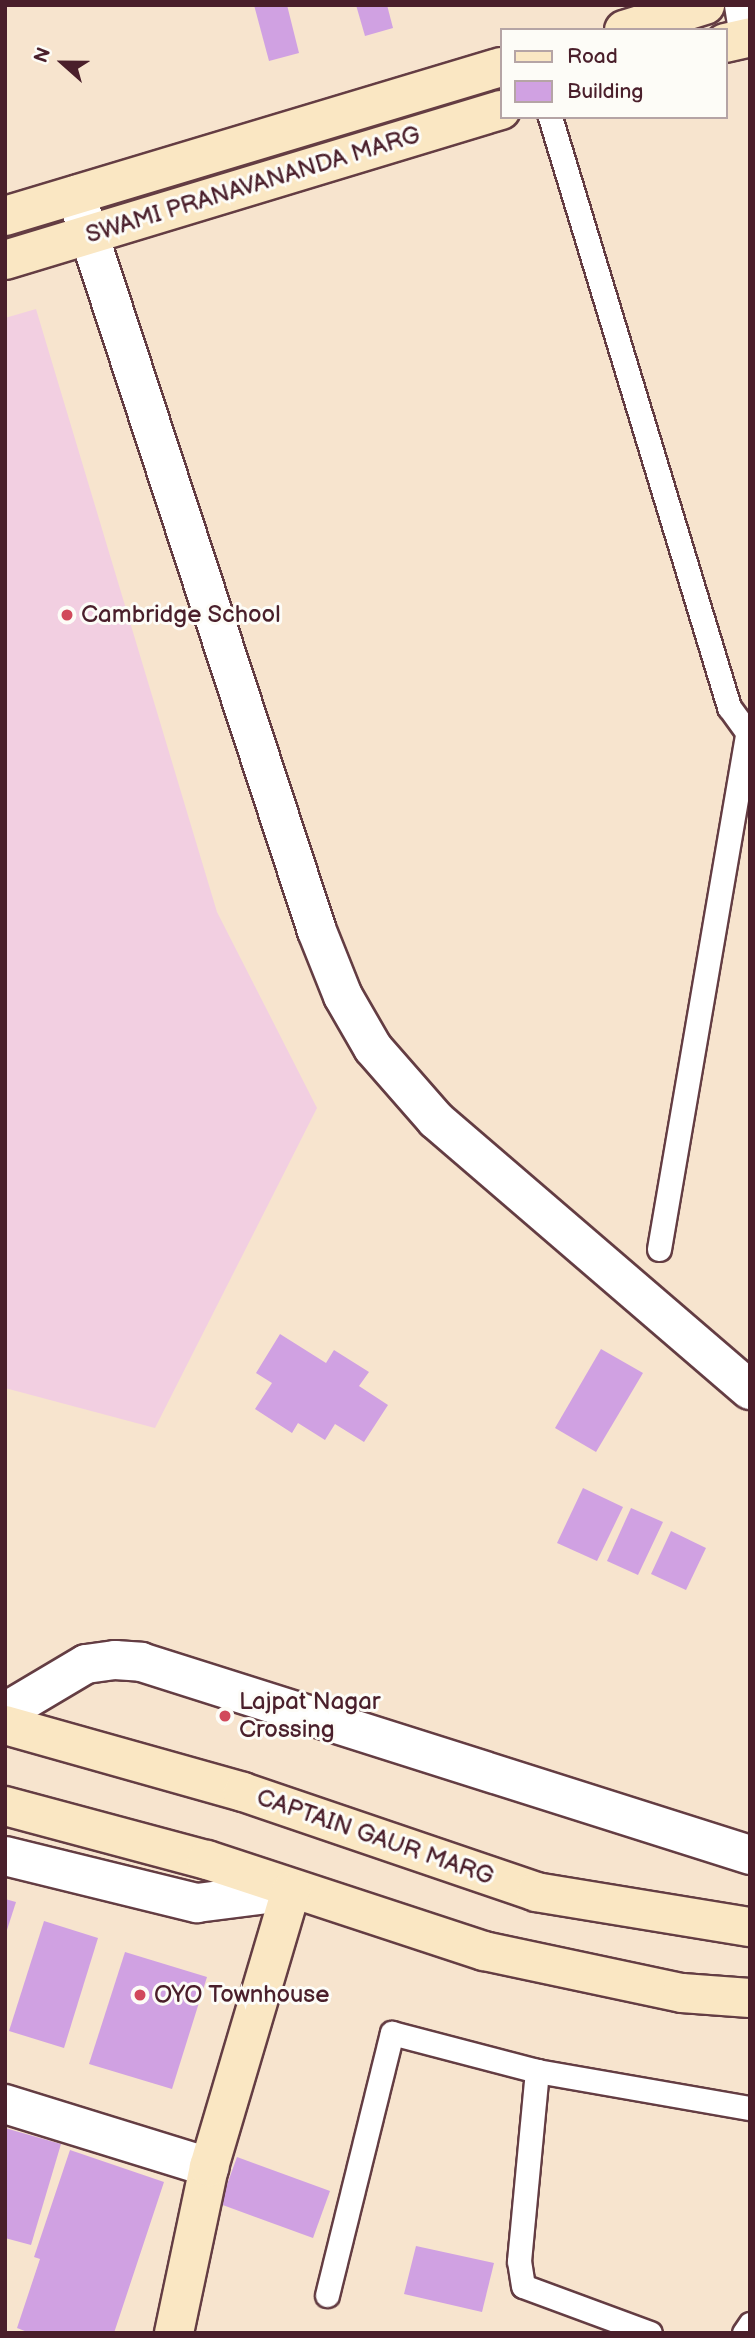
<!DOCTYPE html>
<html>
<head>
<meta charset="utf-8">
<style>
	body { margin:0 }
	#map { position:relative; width:755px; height:2338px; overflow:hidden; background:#f7e4ce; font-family:"Balsamiq Sans",sans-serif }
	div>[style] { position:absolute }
	.built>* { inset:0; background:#f2cfe1 }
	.building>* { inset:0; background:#d0a1e2 }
	.roads { filter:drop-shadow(2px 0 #643d43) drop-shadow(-2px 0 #643d43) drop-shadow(0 2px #643d43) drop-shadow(0 -2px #643d43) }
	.lane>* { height:23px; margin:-11.5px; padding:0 11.5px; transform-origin:11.5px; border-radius:11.5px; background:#fff }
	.street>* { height:38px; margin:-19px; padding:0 19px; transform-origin:19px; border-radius:19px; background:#fff }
	.secondary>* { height:38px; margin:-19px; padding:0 19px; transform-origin:19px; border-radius:19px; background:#fae7c3 }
	.dots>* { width:19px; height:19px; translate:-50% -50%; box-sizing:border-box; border:4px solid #fdfcf7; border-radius:50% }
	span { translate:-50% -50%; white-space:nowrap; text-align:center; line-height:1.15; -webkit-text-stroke:6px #fdfcf7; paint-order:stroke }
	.street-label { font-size:24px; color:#4a1f2b }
	.poi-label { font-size:24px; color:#4a1f2b }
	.left { translate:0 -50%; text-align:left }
	.frame { position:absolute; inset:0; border:7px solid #4a1f2b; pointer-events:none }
	.legend { position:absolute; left:500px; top:28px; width:228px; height:91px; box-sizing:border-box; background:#fdfcf7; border:2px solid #b5a4a5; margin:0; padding:9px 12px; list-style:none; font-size:21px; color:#4a1f2b }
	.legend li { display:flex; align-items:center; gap:14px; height:35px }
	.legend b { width:35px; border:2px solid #b5a4a5 }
	.north { position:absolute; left:28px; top:28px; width:70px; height:70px; -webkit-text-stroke:5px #fdfcf7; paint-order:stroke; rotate:291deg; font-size:19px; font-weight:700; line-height:28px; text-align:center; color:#4a1f2b }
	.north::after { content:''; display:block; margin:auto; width:24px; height:32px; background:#4a1f2b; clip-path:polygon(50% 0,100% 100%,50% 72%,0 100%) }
</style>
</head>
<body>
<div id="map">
	<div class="built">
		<i style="clip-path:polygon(36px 309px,217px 912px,317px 1108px,155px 1428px,5px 1388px,5px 318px)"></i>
	</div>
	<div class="building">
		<i style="clip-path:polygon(254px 5px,287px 5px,299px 53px,269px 61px)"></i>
		<i style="clip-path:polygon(356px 5px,387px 5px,393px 28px,365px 36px)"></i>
		<i style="clip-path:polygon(280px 1334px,326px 1363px,334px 1350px,369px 1372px,359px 1386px,388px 1405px,364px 1442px,335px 1424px,325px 1440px,298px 1423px,292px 1433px,255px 1409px,272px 1383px,256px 1373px)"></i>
		<i style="clip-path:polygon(601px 1349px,643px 1373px,596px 1452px,555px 1428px)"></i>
		<i style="clip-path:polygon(583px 1488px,623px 1507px,597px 1561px,557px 1543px)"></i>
		<i style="clip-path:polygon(631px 1508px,663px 1522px,638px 1575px,607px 1561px)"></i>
		<i style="clip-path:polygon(671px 1531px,706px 1548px,686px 1590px,651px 1574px)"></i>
		<i style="clip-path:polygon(5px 1899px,16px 1902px,6px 1933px,5px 1932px)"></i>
		<i style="clip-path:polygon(44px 1921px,98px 1938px,64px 2048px,9px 2031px)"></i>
		<i style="clip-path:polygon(125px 1952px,207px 1977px,172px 2089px,89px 2064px)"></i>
		<i style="clip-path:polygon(5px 2128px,61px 2144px,31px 2245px,5px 2238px)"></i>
		<i style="clip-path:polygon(70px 2150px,164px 2182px,114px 2333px,30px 2333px,17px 2328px,40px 2259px,34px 2257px)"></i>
		<i style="clip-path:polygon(237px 2157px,330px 2191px,313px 2238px,220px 2204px)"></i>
		<i style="clip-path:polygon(416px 2246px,494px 2263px,482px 2312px,404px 2294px)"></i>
	</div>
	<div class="roads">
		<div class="lane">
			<i style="left:550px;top:117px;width:617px;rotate:73.12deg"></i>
			<i style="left:729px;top:707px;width:36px;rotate:54deg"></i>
			<i style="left:659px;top:1249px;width:521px;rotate:-80.28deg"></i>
			<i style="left:327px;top:2295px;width:270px;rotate:-76.1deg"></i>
			<i style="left:392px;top:2033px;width:150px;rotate:14.7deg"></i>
			<i style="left:650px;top:2333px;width:135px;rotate:-159.7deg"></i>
			<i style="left:523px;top:2286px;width:25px;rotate:-99deg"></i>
			<i style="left:519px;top:2261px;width:191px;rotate:-84.6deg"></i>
			<i style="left:537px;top:2071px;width:216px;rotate:9.9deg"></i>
			<i style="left:744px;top:2333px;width:11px;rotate:-56deg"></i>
		</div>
		<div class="street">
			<i style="left:744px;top:5px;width:32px;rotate:81deg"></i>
			<i style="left:76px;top:195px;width:774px;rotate:71.87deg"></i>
			<i style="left:317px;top:931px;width:70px;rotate:68.2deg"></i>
			<i style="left:343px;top:996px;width:60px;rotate:60deg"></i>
			<i style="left:373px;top:1048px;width:96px;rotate:48.8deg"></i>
			<i style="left:436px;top:1120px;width:414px;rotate:40.7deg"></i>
			<i style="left:5px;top:1712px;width:94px;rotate:-30.7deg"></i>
			<i style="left:86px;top:1664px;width:29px;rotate:-8deg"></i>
			<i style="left:115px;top:1660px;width:26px;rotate:4deg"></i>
			<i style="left:141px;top:1662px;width:639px;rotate:17.58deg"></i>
			<i style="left:5px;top:1856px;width:198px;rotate:13.8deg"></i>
			<i style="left:197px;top:1903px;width:95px;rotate:-7.3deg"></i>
			<i style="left:5px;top:2104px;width:214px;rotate:17.2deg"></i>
		</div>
		<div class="secondary">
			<i style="left:624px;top:30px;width:85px;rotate:-17.2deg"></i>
			<i style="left:725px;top:43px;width:26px;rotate:-13deg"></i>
			<i style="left:5px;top:216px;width:518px;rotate:-16.72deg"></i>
			<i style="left:5px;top:260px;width:518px;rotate:-16.83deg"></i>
			<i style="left:5px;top:1725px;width:247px;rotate:15.7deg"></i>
			<i style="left:243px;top:1792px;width:310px;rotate:18.8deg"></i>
			<i style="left:536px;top:1892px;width:217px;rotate:9.3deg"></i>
			<i style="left:5px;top:1806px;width:209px;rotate:15deg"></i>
			<i style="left:207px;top:1860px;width:292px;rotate:18.2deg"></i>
			<i style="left:484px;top:1951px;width:202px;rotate:12deg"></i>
			<i style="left:682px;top:1993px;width:68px;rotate:4.2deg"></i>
			<i style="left:174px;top:2333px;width:170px;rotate:-78.1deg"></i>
			<i style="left:209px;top:2167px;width:288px;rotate:-73.5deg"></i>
		</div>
	</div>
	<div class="dots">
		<i style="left:67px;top:615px;background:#d1495b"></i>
		<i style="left:225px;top:1716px;background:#d1495b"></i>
		<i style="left:140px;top:1995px;background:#d1495b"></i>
	</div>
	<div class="street-label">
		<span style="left:253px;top:185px;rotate:-17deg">SWAMI PRANAVANANDA MARG</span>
		<span style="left:375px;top:1837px;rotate:19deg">CAPTAIN GAUR MARG</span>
	</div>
	<div class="poi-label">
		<span class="left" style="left:81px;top:615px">Cambridge School</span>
		<span class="left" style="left:239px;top:1716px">Lajpat Nagar<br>Crossing</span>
		<span class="left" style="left:154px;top:1995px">OYO Townhouse</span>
	</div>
	<div class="frame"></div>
	<ul class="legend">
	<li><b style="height:9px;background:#fae7c3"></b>Road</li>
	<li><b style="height:19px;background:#d0a1e2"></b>Building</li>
	</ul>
	<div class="north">N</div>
</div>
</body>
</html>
